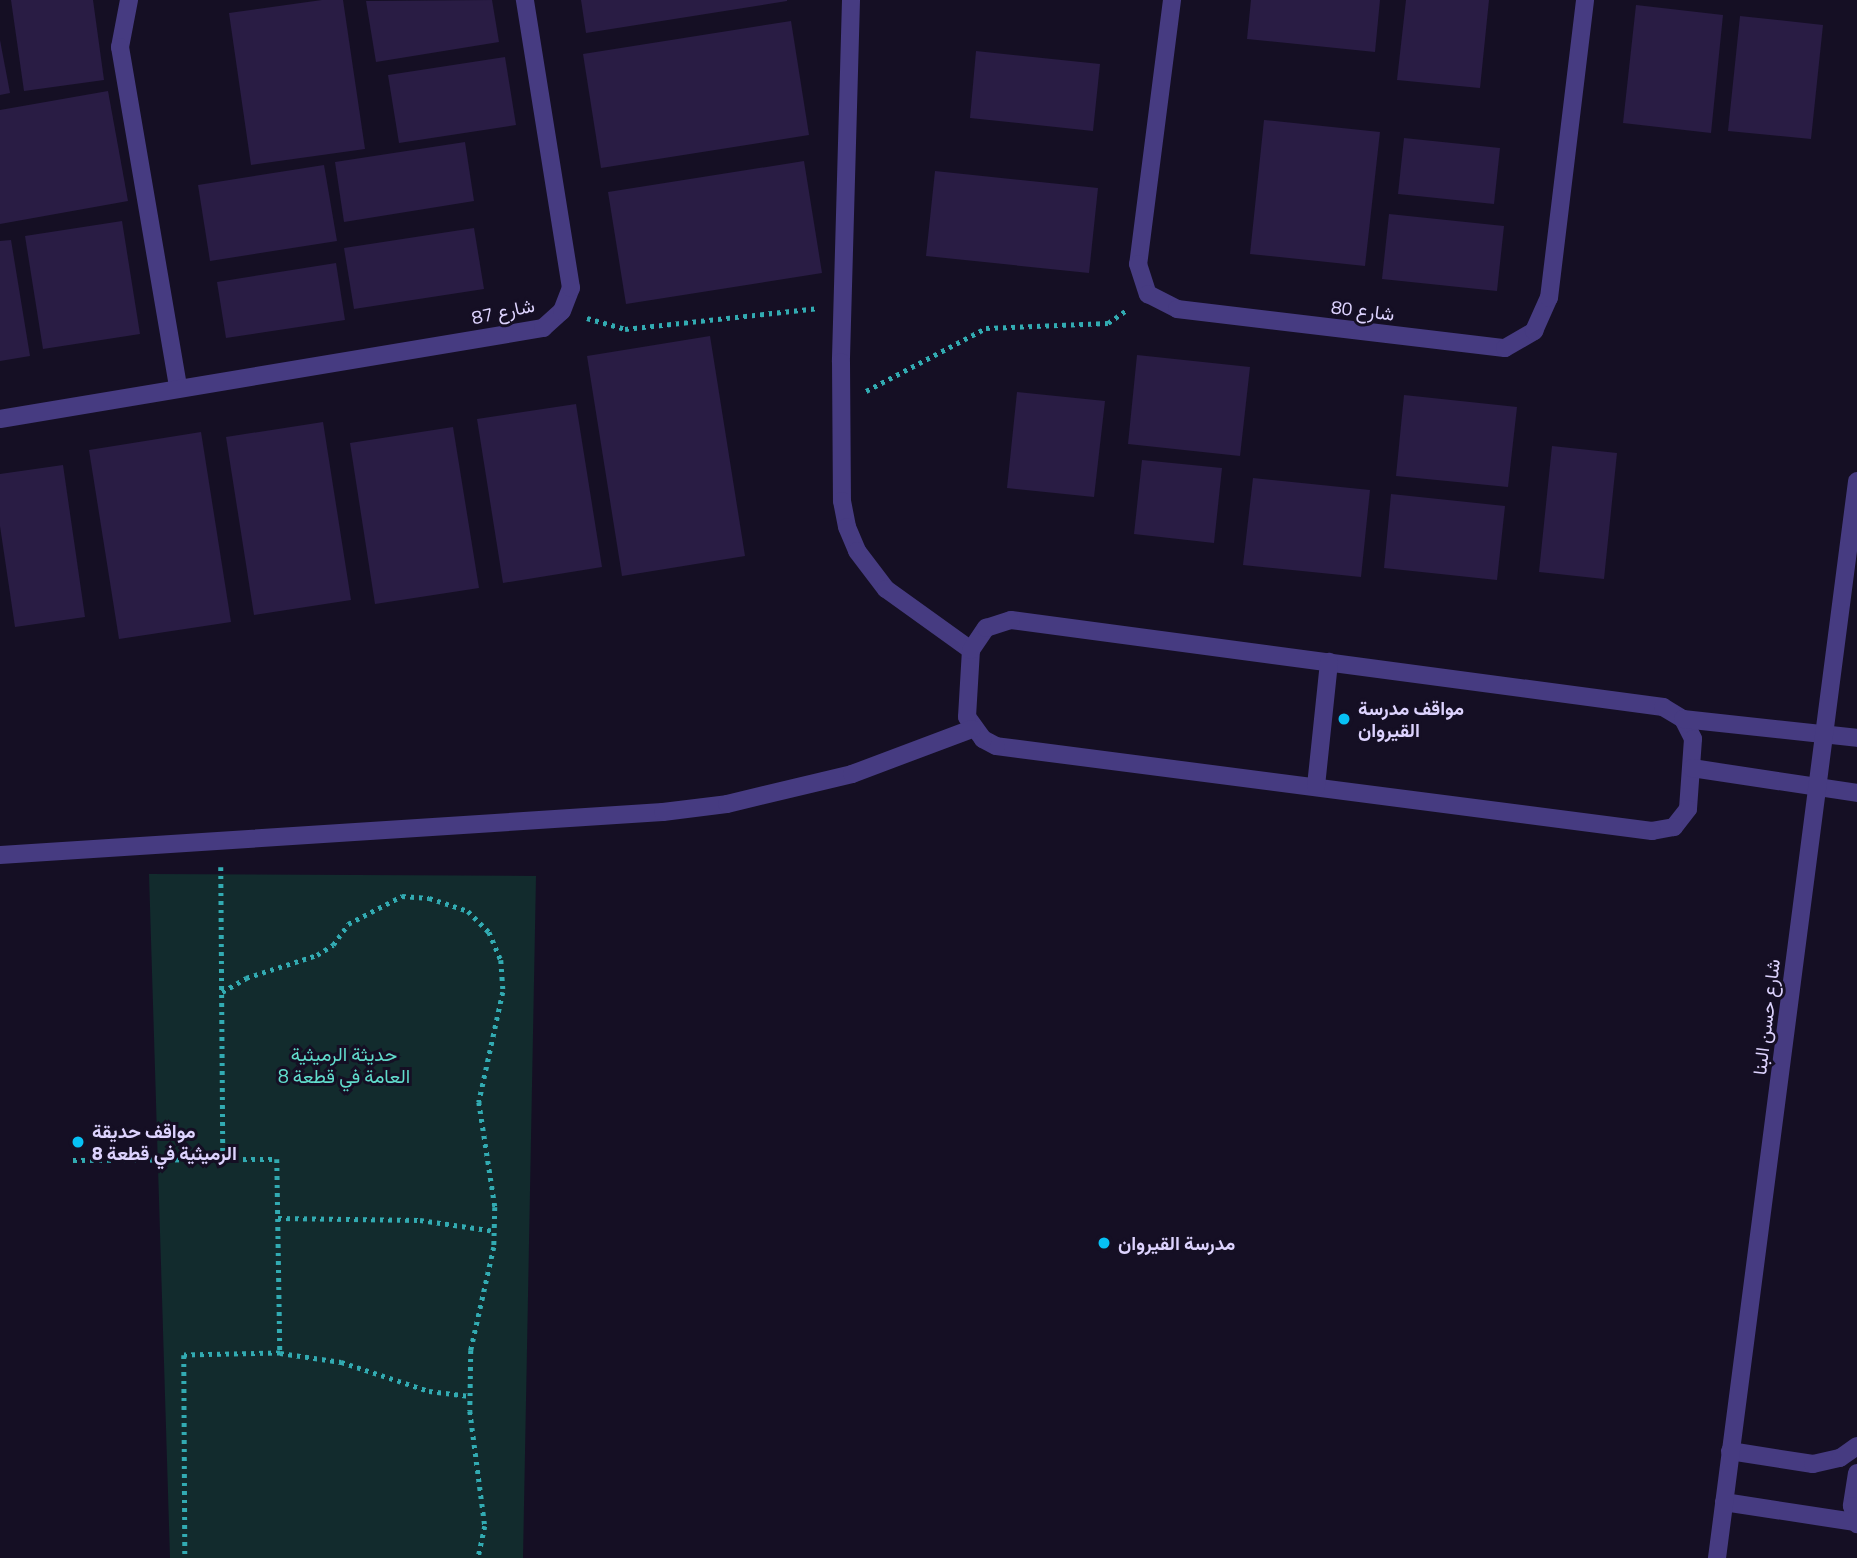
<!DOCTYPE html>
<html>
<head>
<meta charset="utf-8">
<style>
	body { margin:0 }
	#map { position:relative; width:1857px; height:1558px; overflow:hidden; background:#150f24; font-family:"Titillium Web",Vazirmatn,sans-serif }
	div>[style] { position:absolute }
	.green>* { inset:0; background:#122b2d }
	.building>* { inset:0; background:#291c44 }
	.path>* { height:4.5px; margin-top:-2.25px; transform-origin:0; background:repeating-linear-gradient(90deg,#32abb2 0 3.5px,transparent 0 8.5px) }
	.minor>* { height:18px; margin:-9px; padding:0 9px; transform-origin:9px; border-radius:9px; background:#463b81 }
	.dots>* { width:19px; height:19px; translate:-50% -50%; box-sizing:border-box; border:4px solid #150f24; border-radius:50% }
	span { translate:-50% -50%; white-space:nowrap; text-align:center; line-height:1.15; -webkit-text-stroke:6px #150f24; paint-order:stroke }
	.street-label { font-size:19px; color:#ddd3fe }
	.poi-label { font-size:19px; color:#ddd3fe; font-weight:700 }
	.left { translate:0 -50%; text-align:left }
	.park-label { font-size:19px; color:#61dccc }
</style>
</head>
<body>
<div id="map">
	<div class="green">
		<i style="clip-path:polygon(149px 874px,536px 876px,523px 1558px,170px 1558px)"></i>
	</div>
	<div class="building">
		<i style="clip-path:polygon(11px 0,93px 0,104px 80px,24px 91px)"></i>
		<i style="clip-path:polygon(322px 0,343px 0,365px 149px,251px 165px,229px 13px)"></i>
		<i style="clip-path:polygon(492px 0,499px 42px,376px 62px,366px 1px)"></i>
		<i style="clip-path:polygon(581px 0,787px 0,787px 1px,586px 33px)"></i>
		<i style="clip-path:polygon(1251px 0,1380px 0,1375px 52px,1247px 39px)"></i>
		<i style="clip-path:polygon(1406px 0,1489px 0,1480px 88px,1397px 80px)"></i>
		<i style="clip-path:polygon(1636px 5px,1723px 15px,1711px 133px,1623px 123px)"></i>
		<i style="clip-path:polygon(1740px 16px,1823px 25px,1811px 139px,1728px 131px)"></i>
		<i style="clip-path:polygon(791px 21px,809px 135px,601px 168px,583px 54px)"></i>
		<i style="clip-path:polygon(0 40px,10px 93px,0 95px)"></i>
		<i style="clip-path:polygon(976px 51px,1100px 64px,1093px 131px,970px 118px)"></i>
		<i style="clip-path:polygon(505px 57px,516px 125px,399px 143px,388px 75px)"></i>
		<i style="clip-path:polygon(108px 91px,128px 201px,0 224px,0 110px)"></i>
		<i style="clip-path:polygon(1264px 120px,1380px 132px,1365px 266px,1250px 254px)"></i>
		<i style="clip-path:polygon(1404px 138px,1500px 148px,1494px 204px,1398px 194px)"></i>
		<i style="clip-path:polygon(465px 142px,474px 201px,344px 222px,335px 162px)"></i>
		<i style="clip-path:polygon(804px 161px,822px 273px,626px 304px,608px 192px)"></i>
		<i style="clip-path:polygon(324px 165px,337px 241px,210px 261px,198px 185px)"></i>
		<i style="clip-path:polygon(935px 171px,1098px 188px,1089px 273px,926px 256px)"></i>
		<i style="clip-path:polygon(1389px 214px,1504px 226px,1497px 291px,1382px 279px)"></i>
		<i style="clip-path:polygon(122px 221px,140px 334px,43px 349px,25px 236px)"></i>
		<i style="clip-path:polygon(474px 228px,484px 289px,354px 309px,344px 248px)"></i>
		<i style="clip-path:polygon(11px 240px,30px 356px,0 361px,0 241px)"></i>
		<i style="clip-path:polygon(336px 263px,345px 320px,226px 338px,217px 282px)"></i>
		<i style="clip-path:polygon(710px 336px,745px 556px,622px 576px,587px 356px)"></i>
		<i style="clip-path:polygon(1137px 355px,1250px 367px,1240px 456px,1128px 444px)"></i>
		<i style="clip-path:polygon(1017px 392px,1105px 401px,1094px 497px,1007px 488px)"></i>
		<i style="clip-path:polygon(1404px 395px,1517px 407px,1508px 487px,1396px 476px)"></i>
		<i style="clip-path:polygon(576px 404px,602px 567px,503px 583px,477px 419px)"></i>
		<i style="clip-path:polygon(323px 422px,351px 600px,254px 615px,226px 437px)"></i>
		<i style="clip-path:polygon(453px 427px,479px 588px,375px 604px,350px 443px)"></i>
		<i style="clip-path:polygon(201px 432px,231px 622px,119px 639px,89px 450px)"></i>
		<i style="clip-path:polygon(1552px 446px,1617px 453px,1604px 579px,1539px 572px)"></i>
		<i style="clip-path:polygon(1142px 460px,1222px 468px,1214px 543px,1134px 534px)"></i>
		<i style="clip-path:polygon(63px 465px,85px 617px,15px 627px,0 526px,0 474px)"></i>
		<i style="clip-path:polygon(1253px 478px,1370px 490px,1361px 577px,1243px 565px)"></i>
		<i style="clip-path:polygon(1391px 494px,1505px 506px,1497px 580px,1384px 568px)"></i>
	</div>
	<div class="path">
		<i style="left:587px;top:318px;width:40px;rotate:16deg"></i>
		<i style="left:625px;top:329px;width:193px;rotate:-6.2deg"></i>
		<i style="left:866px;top:391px;width:136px;rotate:-27.7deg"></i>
		<i style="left:986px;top:328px;width:122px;rotate:-2.3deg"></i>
		<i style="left:1108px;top:323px;width:24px;rotate:-35deg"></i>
		<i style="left:221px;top:867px;width:293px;rotate:89.6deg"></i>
		<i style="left:222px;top:992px;width:28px;rotate:-30deg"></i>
		<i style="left:246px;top:978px;width:75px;rotate:-17.9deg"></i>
		<i style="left:317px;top:955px;width:19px;rotate:-32deg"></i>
		<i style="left:333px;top:945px;width:26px;rotate:-54deg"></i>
		<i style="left:348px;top:924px;width:61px;rotate:-27.4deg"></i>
		<i style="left:402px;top:896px;width:27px;rotate:4deg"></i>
		<i style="left:429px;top:898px;width:41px;rotate:18.4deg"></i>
		<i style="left:468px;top:911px;width:30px;rotate:45deg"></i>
		<i style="left:489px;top:932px;width:30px;rotate:67deg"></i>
		<i style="left:501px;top:960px;width:32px;rotate:86deg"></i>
		<i style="left:503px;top:992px;width:113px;rotate:102.3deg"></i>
		<i style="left:479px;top:1102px;width:106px;rotate:81.3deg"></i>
		<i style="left:495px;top:1207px;width:40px;rotate:91.4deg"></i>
		<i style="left:494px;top:1247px;width:106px;rotate:102.6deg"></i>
		<i style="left:471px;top:1350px;width:61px;rotate:90.9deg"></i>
		<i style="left:470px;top:1411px;width:116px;rotate:82.6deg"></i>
		<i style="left:485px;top:1526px;width:33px;rotate:102deg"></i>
		<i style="left:73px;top:1160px;width:204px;rotate:-0.3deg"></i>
		<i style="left:277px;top:1159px;width:194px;rotate:89.1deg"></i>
		<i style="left:280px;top:1353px;width:96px;rotate:178.8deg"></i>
		<i style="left:184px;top:1355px;width:203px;rotate:89.7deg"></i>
		<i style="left:278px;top:1218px;width:142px;rotate:0.8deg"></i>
		<i style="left:420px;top:1220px;width:76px;rotate:8.3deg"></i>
		<i style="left:280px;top:1353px;width:62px;rotate:8.4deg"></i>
		<i style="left:341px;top:1362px;width:93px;rotate:18.2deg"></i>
		<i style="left:429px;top:1391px;width:41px;rotate:7deg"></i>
	</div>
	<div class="minor">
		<i style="left:129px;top:0;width:48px;rotate:100.8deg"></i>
		<i style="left:120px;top:47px;width:346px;rotate:80.3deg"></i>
		<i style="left:851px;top:0;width:362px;rotate:91.6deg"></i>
		<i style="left:841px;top:362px;width:139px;rotate:89.6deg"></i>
		<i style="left:842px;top:501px;width:26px;rotate:79deg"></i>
		<i style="left:847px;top:527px;width:26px;rotate:67deg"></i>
		<i style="left:857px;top:551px;width:48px;rotate:52.7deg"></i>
		<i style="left:886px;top:589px;width:105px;rotate:35.7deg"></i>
		<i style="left:1172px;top:0;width:266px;rotate:97.3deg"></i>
		<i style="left:1138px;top:264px;width:32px;rotate:72deg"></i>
		<i style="left:1148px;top:294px;width:33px;rotate:27deg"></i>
		<i style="left:1177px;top:309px;width:330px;rotate:6.8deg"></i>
		<i style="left:1505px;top:348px;width:34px;rotate:-30deg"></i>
		<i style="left:1534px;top:331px;width:36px;rotate:-66deg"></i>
		<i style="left:1549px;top:298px;width:300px;rotate:-83.1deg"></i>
		<i style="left:0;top:419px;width:551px;rotate:-9.51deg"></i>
		<i style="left:543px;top:328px;width:25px;rotate:-42deg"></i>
		<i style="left:562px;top:311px;width:25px;rotate:-69deg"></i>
		<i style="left:571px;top:288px;width:292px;rotate:-99.1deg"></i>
		<i style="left:1011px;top:620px;width:658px;rotate:7.6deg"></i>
		<i style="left:1663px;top:707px;width:23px;rotate:31deg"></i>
		<i style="left:1683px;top:719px;width:22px;rotate:63deg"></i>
		<i style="left:1693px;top:739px;width:70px;rotate:94.1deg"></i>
		<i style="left:1688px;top:809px;width:23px;rotate:128deg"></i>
		<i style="left:1674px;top:827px;width:22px;rotate:170deg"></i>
		<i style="left:1652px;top:831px;width:661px;rotate:-172.62deg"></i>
		<i style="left:996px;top:746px;width:15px;rotate:-152deg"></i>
		<i style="left:983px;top:739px;width:27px;rotate:-126deg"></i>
		<i style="left:967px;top:717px;width:67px;rotate:-86.6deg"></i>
		<i style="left:971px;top:650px;width:27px;rotate:-56deg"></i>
		<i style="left:986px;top:628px;width:26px;rotate:-18deg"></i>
		<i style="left:1683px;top:719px;width:175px;rotate:6.2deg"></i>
		<i style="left:1692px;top:768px;width:167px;rotate:8.6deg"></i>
		<i style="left:1316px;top:786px;width:125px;rotate:-84deg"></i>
		<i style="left:0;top:855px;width:664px;rotate:-3.71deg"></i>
		<i style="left:663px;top:812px;width:64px;rotate:-7.1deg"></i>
		<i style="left:727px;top:804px;width:129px;rotate:-13.5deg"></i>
		<i style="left:852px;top:774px;width:128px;rotate:-20.6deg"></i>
		<i style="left:1730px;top:1451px;width:84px;rotate:8.9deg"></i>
		<i style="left:1813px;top:1464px;width:28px;rotate:-13deg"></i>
		<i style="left:1840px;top:1458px;width:21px;rotate:-35deg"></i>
		<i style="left:1857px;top:1473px;width:33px;rotate:99deg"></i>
		<i style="left:1852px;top:1506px;width:19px;rotate:74deg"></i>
		<i style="left:1724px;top:1502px;width:133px;rotate:8.7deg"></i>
		<i style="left:1717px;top:1558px;width:1086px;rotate:-82.59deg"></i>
	</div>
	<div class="dots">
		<i style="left:1344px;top:719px;background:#07c1f5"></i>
		<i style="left:78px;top:1142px;background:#07c1f5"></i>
		<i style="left:1104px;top:1243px;background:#07c1f5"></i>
	</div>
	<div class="street-label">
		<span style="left:1363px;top:310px;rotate:7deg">شارع 80</span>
		<span style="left:503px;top:311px;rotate:-12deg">شارع 87</span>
		<span style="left:1766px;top:1017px;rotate:-83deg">شارع حسن البنا</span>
	</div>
	<div class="poi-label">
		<span class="left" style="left:1358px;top:719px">مواقف مدرسة<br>القيروان</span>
		<span class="left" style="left:92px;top:1142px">مواقف حديقة<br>الرميثية في قطعة 8</span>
		<span class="left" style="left:1118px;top:1243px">مدرسة القيروان</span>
	</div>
	<div class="park-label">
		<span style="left:344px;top:1065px">حديثة الرميثية<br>العامة في قطعة 8</span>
	</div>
</div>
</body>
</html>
